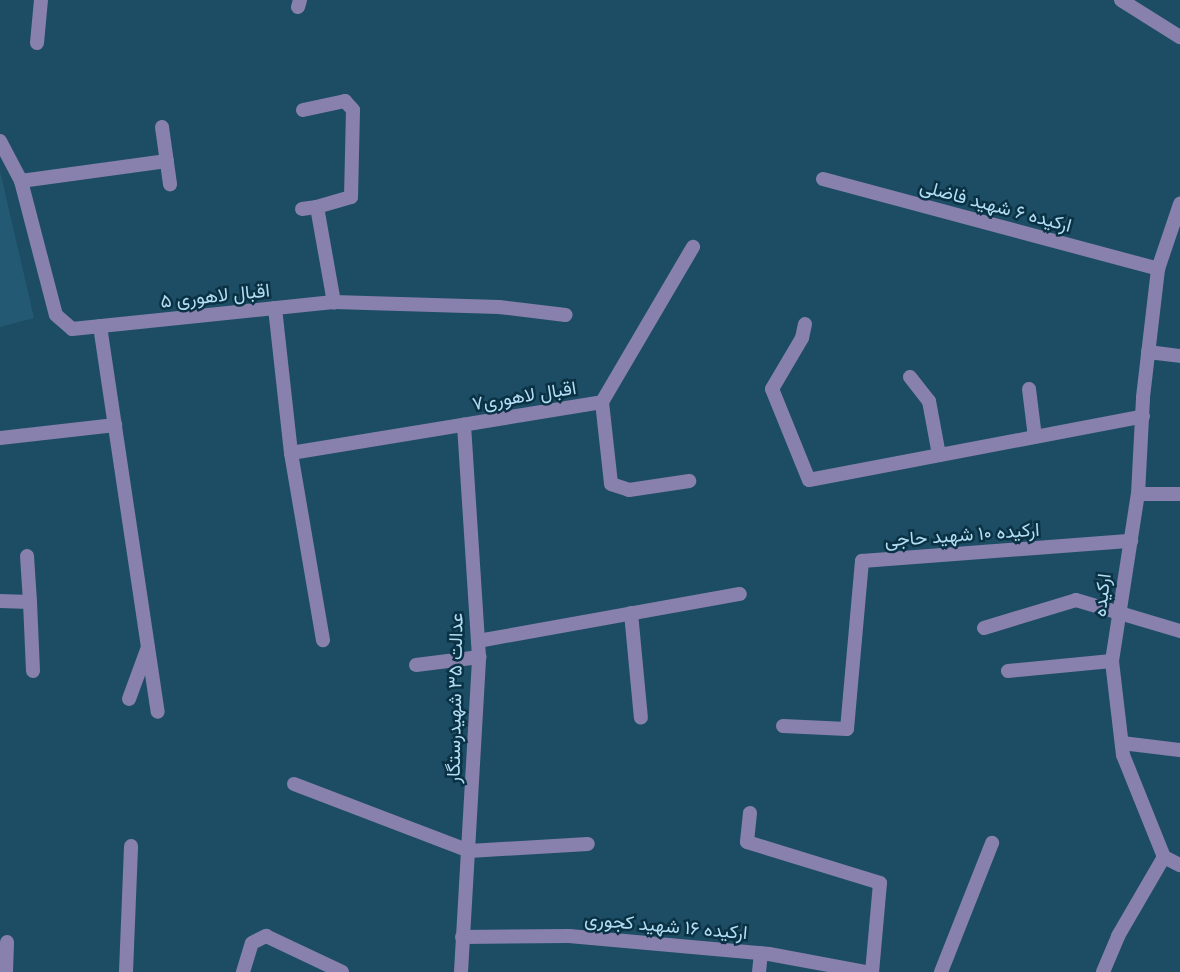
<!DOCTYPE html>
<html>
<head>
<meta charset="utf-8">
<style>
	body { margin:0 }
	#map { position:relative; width:1180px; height:972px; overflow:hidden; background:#1d4d65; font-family:"Playfair Display",Vazirmatn,serif }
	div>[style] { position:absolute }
	.built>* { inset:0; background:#245973 }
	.street>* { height:14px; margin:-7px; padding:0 7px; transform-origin:7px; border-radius:7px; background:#8981ad }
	span { translate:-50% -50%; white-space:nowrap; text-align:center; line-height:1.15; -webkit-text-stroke:5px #0a3244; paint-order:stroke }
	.street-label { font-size:19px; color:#b3ddf4 }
</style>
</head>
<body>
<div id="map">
	<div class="built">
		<i style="clip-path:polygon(0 171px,34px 318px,0 327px)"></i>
	</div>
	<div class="street">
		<i style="left:1121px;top:0;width:70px;rotate:32.1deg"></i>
		<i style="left:298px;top:7px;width:7px;rotate:-74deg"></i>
		<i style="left:37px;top:43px;width:43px;rotate:-84.7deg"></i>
		<i style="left:303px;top:110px;width:43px;rotate:-12.1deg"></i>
		<i style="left:345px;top:101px;width:12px;rotate:48deg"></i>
		<i style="left:353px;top:110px;width:87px;rotate:91.3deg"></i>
		<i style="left:351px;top:197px;width:35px;rotate:164deg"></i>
		<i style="left:317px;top:207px;width:97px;rotate:79.9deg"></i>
		<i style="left:162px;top:127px;width:58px;rotate:82deg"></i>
		<i style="left:0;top:141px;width:45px;rotate:62.3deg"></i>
		<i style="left:21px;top:181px;width:138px;rotate:75.4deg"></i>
		<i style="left:56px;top:315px;width:21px;rotate:41deg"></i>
		<i style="left:72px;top:329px;width:263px;rotate:-5.9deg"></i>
		<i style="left:334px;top:302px;width:165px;rotate:1.7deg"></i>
		<i style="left:499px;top:307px;width:67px;rotate:6.8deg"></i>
		<i style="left:823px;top:179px;width:347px;rotate:15deg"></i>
		<i style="left:21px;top:181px;width:147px;rotate:-7.8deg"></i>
		<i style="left:302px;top:209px;width:15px;rotate:-8deg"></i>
		<i style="left:275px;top:308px;width:146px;rotate:83.7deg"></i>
		<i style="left:291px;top:453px;width:190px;rotate:80.3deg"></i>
		<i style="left:805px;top:324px;width:14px;rotate:102deg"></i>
		<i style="left:802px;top:338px;width:59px;rotate:120.5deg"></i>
		<i style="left:772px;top:389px;width:98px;rotate:67.9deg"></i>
		<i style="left:809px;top:480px;width:340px;rotate:-10.8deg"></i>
		<i style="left:100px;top:326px;width:390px;rotate:81.5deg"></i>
		<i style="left:1148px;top:352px;width:32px;rotate:7deg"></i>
		<i style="left:910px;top:377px;width:31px;rotate:52deg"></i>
		<i style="left:929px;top:401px;width:55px;rotate:79.5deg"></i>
		<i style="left:1029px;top:389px;width:48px;rotate:82.9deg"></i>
		<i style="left:602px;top:402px;width:180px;rotate:-59.6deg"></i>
		<i style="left:0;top:438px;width:116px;rotate:-6.4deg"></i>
		<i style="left:291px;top:453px;width:315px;rotate:-9.3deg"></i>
		<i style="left:602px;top:402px;width:82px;rotate:83.7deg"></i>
		<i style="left:611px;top:484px;width:19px;rotate:18deg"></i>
		<i style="left:629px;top:490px;width:61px;rotate:-8.5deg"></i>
		<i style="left:1138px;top:494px;width:42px"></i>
		<i style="left:0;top:601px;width:30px;rotate:2deg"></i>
		<i style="left:30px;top:602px;width:46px;rotate:-93.7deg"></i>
		<i style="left:30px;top:602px;width:69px;rotate:87.5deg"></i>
		<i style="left:631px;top:613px;width:105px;rotate:84.6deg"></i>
		<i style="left:984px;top:628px;width:96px;rotate:-16.9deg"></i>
		<i style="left:1076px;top:600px;width:109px;rotate:16.6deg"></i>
		<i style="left:478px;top:641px;width:266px;rotate:-10.2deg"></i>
		<i style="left:416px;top:665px;width:64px;rotate:-7.2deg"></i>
		<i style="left:1008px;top:671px;width:104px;rotate:-5.5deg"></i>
		<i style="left:129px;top:699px;width:55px;rotate:-69.9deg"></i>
		<i style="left:783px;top:726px;width:64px;rotate:2.7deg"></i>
		<i style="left:847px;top:729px;width:169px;rotate:-84.9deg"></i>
		<i style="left:862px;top:561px;width:270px;rotate:-4.3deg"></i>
		<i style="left:1122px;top:743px;width:58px;rotate:6.9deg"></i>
		<i style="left:294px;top:784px;width:187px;rotate:20.9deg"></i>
		<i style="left:469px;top:851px;width:119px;rotate:-3.4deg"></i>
		<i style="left:750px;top:813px;width:29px;rotate:96deg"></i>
		<i style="left:747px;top:842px;width:139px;rotate:17.1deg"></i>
		<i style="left:880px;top:883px;width:89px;rotate:95.1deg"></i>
		<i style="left:1164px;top:857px;width:18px;rotate:27deg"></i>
		<i style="left:462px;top:937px;width:107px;rotate:-0.5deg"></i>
		<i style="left:569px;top:936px;width:201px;rotate:5.1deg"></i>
		<i style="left:769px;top:954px;width:99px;rotate:10.5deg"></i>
		<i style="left:6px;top:972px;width:30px;rotate:-88deg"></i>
		<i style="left:126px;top:972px;width:126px;rotate:-87.7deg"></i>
		<i style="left:243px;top:972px;width:30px;rotate:-73deg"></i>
		<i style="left:252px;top:943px;width:16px;rotate:-27deg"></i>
		<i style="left:266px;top:936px;width:84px;rotate:25.3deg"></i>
		<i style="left:461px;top:972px;width:316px;rotate:-86.7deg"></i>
		<i style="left:479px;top:657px;width:233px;rotate:-93.7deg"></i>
		<i style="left:759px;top:972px;width:19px;rotate:-84deg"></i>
		<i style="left:941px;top:972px;width:139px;rotate:-68.4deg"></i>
		<i style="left:1103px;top:972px;width:39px;rotate:-67deg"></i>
		<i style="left:1118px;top:936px;width:91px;rotate:-59.8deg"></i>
		<i style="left:1164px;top:857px;width:110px;rotate:-111.9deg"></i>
		<i style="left:1123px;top:755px;width:95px;rotate:-96.7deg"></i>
		<i style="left:1112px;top:661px;width:169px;rotate:-81.2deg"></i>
		<i style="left:1138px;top:494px;width:97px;rotate:-87deg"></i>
		<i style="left:1143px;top:397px;width:129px;rotate:-83.3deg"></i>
		<i style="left:1158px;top:269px;width:69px;rotate:-71.3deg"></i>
	</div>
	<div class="street-label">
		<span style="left:996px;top:205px;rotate:15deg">ارکیده ۶ شهید فاضلی</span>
		<span style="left:215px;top:295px;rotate:-6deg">اقبال لاهوری ۵</span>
		<span style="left:524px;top:395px;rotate:-9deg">اقبال لاهوری۷</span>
		<span style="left:962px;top:534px;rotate:-4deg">ارکیده ۱۰ شهید حاجی</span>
		<span style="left:1101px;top:595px;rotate:-83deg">ارکیده</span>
		<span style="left:454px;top:698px;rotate:-89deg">عدالت ۳۵ شهیدرستگار</span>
		<span style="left:666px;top:925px;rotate:5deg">ارکیده ۱۶ شهید کجوری</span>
	</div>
</div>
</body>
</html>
